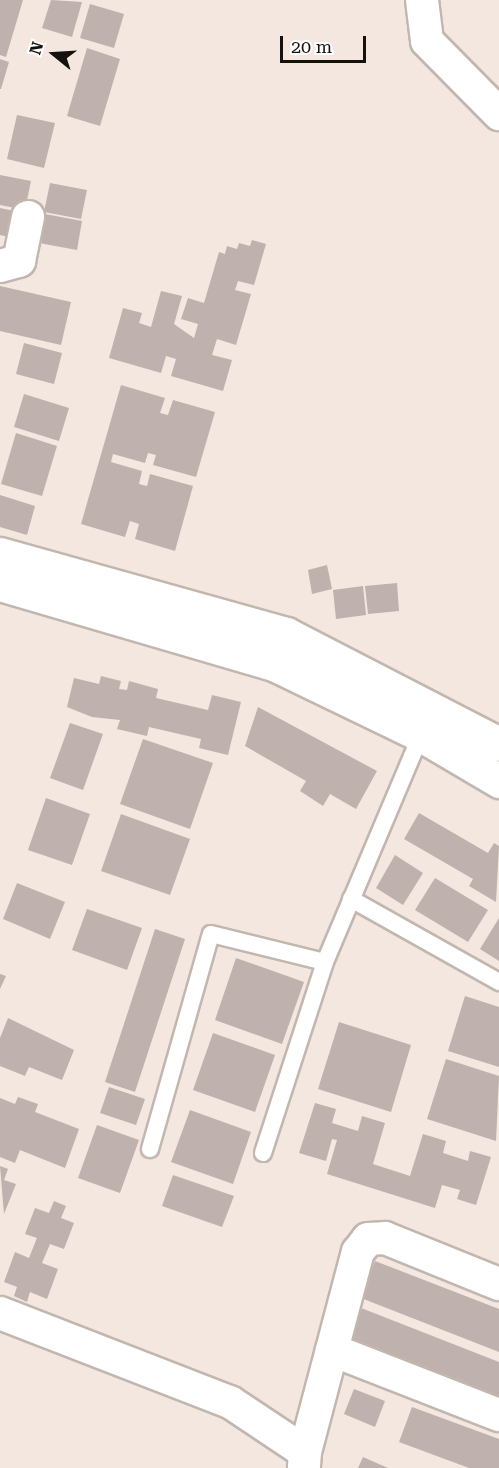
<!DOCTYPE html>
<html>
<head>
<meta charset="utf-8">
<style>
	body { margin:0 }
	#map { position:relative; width:499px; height:1468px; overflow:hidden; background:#f3e7e0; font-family:"Roboto Serif",serif }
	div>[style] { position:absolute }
	.building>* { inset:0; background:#bfb1ae }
	.roads { filter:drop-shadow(2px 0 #c2b7af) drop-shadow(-2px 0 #c2b7af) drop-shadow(0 2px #c2b7af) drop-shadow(0 -2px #c2b7af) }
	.lane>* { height:16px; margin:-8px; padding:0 8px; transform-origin:8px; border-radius:8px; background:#fff }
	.street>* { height:32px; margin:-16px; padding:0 16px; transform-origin:16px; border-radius:16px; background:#fff }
	.secondary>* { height:33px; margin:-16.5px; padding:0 16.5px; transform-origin:16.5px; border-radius:16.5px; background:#fff }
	span { translate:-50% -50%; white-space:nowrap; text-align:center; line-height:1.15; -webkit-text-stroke:4.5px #fff; paint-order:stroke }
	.north { position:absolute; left:24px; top:24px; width:60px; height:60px; -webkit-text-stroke:4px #fff; paint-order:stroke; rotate:288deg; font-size:16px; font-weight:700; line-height:24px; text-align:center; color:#15110e }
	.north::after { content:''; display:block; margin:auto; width:21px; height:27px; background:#15110e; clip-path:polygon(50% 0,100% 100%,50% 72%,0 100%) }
	.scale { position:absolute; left:280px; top:36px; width:86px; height:27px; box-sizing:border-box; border:3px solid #15110e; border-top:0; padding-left:8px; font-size:18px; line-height:21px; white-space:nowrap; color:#15110e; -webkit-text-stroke:4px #fff; paint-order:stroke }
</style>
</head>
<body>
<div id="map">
	<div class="building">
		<i style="clip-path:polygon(0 0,23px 0,6px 57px,0 55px)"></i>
		<i style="clip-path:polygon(51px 0,82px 2px,72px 37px,42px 28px)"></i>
		<i style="clip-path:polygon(90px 4px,124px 14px,114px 48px,80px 38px)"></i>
		<i style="clip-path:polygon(87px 48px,120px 59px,100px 126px,67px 116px)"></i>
		<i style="clip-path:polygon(0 59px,9px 62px,1px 89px,0 89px)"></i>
		<i style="clip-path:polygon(17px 115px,55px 123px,44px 168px,7px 159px)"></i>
		<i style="clip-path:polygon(0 175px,31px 181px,25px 210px,0 205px)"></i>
		<i style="clip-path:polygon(50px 183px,87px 190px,81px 219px,44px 212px)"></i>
		<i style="clip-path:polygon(0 208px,24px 213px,18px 239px,0 235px)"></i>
		<i style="clip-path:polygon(45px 214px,82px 221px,77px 250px,39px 243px)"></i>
		<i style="clip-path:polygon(252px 240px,266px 244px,254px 285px,238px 281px,235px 290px,251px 294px,236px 345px,217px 339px,212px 355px,232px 360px,223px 391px,171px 376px,176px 359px,166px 356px,161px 373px,109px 358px,123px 308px,142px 313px,139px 323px,151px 327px,161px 291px,182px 296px,174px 324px,194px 338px,198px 324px,181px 319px,188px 298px,204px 303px,219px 252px,225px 254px,227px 246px,237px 249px,239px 243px,250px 246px)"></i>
		<i style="clip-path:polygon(0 286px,71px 302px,61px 345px,0 331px)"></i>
		<i style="clip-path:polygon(24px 343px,62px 353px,54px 384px,16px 374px)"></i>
		<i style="clip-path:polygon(121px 385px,165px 398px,160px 413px,168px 415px,173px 400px,215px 412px,196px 477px,153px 465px,156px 455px,148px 453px,145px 463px,113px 454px,111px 462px,142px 471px,139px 484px,147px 486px,150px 474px,193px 486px,175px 551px,135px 539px,139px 524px,130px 521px,125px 537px,81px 524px)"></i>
		<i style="clip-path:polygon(24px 394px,69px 408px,59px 441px,14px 427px)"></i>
		<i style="clip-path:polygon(16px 433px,57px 446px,42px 496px,1px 484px)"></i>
		<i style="clip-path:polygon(0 495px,35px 506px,27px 535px,0 527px)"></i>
		<i style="clip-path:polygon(327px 565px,332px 589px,312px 594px,308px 570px)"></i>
		<i style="clip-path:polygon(397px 583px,399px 611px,368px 614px,365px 586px)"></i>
		<i style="clip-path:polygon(363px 586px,366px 615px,336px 619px,333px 590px)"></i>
		<i style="clip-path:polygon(101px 676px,121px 681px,119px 689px,127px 690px,129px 681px,158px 689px,156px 698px,208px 710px,212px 695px,241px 702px,228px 755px,199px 748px,201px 739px,149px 727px,147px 736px,117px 729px,120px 720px,92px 717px,67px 707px,74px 678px,99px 684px)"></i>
		<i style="clip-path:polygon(258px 707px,377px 771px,356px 809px,330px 794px,323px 806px,300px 791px,306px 781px,245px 746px)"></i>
		<i style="clip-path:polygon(70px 723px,103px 734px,83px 790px,50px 778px)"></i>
		<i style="clip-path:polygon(143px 739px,213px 763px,190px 829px,120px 804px)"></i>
		<i style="clip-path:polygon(46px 798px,90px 814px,72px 865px,28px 850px)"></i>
		<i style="clip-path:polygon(419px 813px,488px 853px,494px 843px,499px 846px,496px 902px,469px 886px,473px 879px,404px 839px)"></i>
		<i style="clip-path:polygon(121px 814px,190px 839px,170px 895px,101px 871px)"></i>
		<i style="clip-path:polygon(395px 855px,423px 873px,403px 905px,376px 888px)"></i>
		<i style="clip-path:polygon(435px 878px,488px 910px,468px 942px,415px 910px)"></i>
		<i style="clip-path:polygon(17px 883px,65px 902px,50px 939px,3px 919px)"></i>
		<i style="clip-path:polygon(87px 909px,142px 928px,127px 970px,72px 950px)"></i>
		<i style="clip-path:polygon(499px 918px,499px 961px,480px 949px)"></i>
		<i style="clip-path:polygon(155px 929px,185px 939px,135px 1092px,105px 1082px)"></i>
		<i style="clip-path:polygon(236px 958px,304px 982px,282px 1044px,215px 1020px)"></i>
		<i style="clip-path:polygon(0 974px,6px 976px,0 989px)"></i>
		<i style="clip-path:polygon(465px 996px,499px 1007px,499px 1067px,448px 1051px)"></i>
		<i style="clip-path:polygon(8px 1018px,74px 1050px,62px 1080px,29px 1067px,25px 1076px,0 1066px,0 1038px)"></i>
		<i style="clip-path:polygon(339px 1022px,411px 1045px,391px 1112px,318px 1089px)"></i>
		<i style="clip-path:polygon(213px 1033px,275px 1055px,255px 1112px,193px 1090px)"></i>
		<i style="clip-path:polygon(446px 1059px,499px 1076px,496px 1141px,427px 1119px)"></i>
		<i style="clip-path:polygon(109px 1087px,145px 1099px,136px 1125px,100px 1113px)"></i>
		<i style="clip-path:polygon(18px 1097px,38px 1104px,35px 1112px,79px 1129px,65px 1168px,20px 1150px,15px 1163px,0 1157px,0 1098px,15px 1104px)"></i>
		<i style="clip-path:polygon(315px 1103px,336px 1109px,332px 1123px,358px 1131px,362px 1116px,385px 1123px,373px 1164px,410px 1176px,423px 1134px,446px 1141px,443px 1153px,468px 1161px,470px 1151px,491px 1157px,476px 1205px,457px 1199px,460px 1190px,442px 1185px,435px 1208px,327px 1174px,337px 1140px,332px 1139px,326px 1161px,299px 1153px)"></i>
		<i style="clip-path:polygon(190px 1110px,251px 1132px,233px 1184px,171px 1162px)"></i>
		<i style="clip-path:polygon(97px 1125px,139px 1140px,120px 1193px,78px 1178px)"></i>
		<i style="clip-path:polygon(0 1166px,8px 1169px,4px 1180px,16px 1184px,4px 1214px)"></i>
		<i style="clip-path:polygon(173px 1175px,234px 1196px,222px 1227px,162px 1206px)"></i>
		<i style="clip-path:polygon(54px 1201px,66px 1206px,61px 1218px,74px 1223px,64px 1249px,50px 1244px,42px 1263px,58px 1269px,47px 1299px,30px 1292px,27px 1302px,14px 1296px,17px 1287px,4px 1282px,15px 1252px,29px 1258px,37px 1238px,25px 1234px,35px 1208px,49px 1213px)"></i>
		<i style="clip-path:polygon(375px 1261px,499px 1309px,499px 1352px,361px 1298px)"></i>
		<i style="clip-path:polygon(356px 1306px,499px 1362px,499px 1407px,341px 1344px)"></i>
		<i style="clip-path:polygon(354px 1389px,385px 1401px,375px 1427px,344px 1414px)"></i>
		<i style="clip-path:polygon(412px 1407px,499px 1439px,499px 1468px,469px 1468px,399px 1442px)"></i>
		<i style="clip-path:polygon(363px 1457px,388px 1468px,358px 1468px)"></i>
	</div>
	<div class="roads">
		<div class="lane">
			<i style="left:351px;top:899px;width:170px;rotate:29.3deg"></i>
			<i style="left:150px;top:1149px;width:223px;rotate:-74.2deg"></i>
			<i style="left:211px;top:934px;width:117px;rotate:13.8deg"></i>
			<i style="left:263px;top:1153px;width:201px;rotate:-72deg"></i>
			<i style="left:325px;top:962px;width:252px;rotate:-67.1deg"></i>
		</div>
		<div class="street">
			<i style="left:422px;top:0;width:41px;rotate:83deg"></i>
			<i style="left:427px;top:41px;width:103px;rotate:45.4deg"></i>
			<i style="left:0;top:266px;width:20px;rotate:-15deg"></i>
			<i style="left:19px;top:261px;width:45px;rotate:-78.4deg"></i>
			<i style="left:0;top:1313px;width:247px;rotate:21.2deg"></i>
			<i style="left:230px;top:1402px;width:90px;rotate:33.7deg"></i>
			<i style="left:305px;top:1452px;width:16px;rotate:94deg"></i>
			<i style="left:332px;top:1350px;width:179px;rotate:21.3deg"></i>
			<i style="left:305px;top:1452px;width:207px;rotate:-75.2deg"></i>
			<i style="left:358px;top:1252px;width:16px;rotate:-52deg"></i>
			<i style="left:368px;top:1239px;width:17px;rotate:-3deg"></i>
			<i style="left:385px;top:1238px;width:123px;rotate:22deg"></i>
		</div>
		<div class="secondary">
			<i style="left:0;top:554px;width:297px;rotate:15.6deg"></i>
			<i style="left:286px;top:634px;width:240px;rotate:27.3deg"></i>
			<i style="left:0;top:584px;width:285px;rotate:16.3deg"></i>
			<i style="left:274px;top:664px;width:163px;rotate:25.8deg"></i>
			<i style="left:421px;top:735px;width:91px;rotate:30.5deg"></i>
		</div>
	</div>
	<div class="north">N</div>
	<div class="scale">20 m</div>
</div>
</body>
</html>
